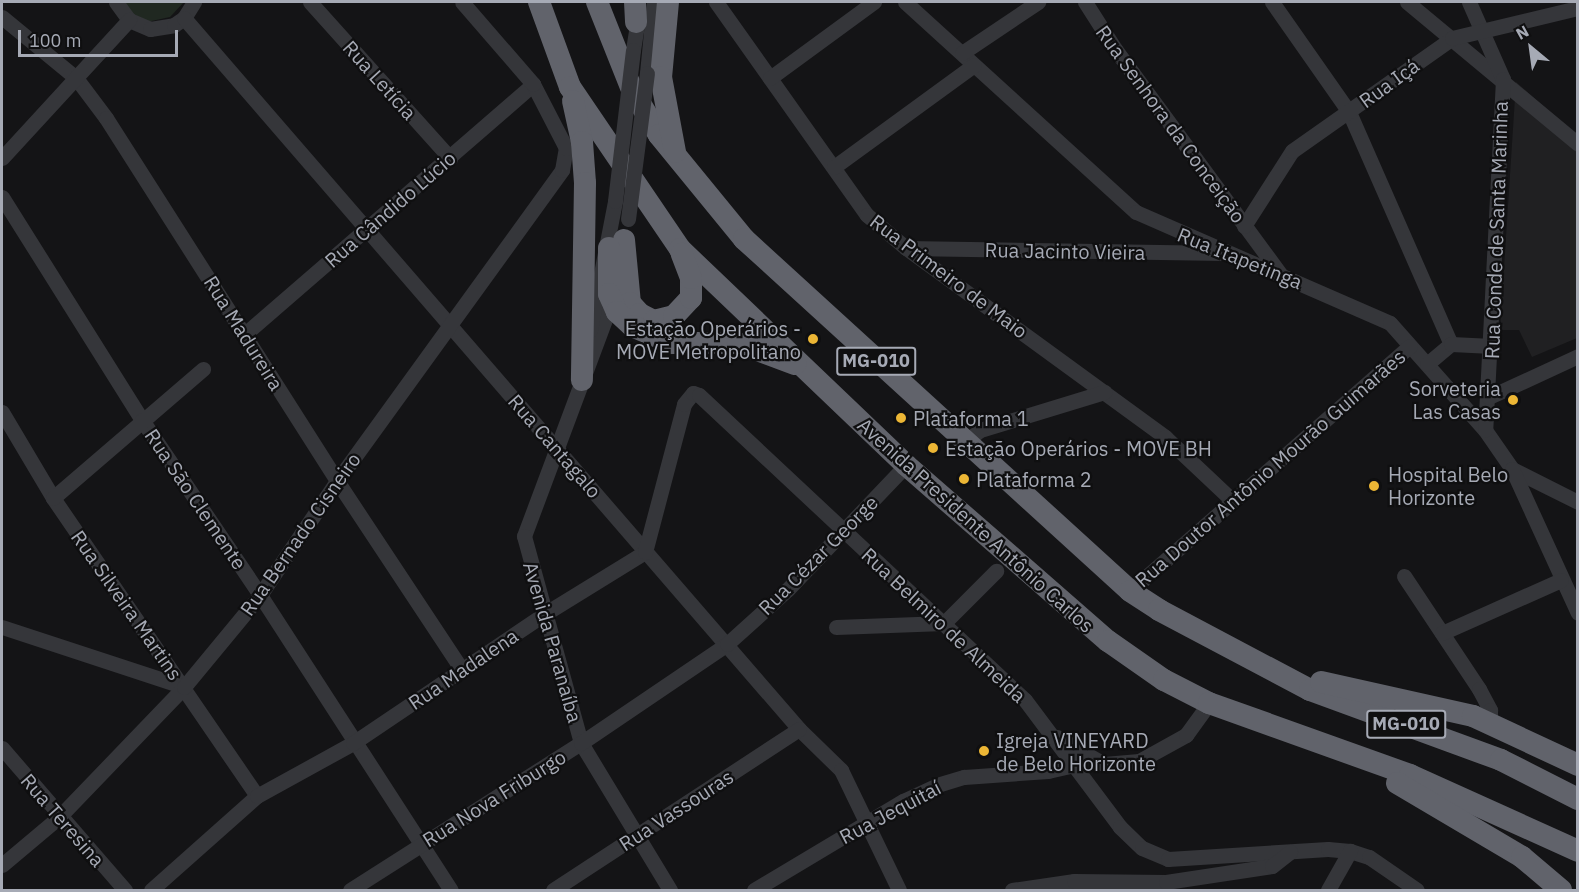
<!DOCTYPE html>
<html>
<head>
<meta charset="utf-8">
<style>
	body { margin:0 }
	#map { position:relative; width:1579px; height:892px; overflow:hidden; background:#141416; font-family:"IBM Plex Sans",sans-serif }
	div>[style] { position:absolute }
	.built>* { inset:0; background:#202022 }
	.green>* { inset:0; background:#202821 }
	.minor>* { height:15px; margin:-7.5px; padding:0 7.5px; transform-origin:7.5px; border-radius:7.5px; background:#35363a }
	.highway>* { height:22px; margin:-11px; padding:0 11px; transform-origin:11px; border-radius:11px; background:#61636b }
	.minor-bridge>* { height:15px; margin:-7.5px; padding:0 7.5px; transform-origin:7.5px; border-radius:7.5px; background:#35363a }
	.dots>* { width:16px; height:16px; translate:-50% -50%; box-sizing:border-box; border:3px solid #0f0f10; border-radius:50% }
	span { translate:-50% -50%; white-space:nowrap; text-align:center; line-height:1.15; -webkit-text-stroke:4.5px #0f0f10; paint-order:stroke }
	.shield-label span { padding:2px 4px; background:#0f0f10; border:2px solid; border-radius:4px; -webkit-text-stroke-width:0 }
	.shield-label { font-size:18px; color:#a6aab5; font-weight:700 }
	.street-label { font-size:20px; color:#a6aab5 }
	.poi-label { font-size:20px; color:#a6aab5 }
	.right { translate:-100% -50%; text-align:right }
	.left { translate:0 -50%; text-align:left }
	.frame { position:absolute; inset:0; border:3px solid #a6aab5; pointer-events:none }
	.north { position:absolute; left:1501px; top:18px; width:60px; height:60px; -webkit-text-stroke:4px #0f0f10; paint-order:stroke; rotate:331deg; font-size:16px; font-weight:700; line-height:24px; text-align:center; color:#a6aab5 }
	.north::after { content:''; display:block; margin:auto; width:21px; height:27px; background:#a6aab5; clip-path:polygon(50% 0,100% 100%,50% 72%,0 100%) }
	.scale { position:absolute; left:18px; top:30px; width:160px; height:27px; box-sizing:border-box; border:3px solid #a6aab5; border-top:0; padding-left:8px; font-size:18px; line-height:21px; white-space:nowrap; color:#a6aab5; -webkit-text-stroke:4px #0f0f10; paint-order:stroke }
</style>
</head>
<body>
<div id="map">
	<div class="built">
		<i style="clip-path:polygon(1516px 82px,1577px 136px,1577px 338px,1532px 357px,1519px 330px,1500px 330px)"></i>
	</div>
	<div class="green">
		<i style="clip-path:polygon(120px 2px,184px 2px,170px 17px,147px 22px,135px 18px)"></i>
	</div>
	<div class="minor">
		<i style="left:116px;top:2px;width:22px;rotate:54deg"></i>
		<i style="left:129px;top:20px;width:23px;rotate:23deg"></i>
		<i style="left:150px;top:29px;width:24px;rotate:-9deg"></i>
		<i style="left:174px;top:25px;width:12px;rotate:-35deg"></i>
		<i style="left:184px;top:18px;width:19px;rotate:-58deg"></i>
		<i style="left:310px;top:2px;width:210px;rotate:48.1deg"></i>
		<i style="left:716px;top:2px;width:261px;rotate:54.7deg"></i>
		<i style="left:867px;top:215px;width:51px;rotate:40.2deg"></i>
		<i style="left:906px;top:248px;width:321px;rotate:36.1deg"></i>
		<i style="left:1165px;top:437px;width:93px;rotate:43.3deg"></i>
		<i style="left:905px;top:2px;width:312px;rotate:42.3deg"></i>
		<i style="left:1136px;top:212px;width:277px;rotate:23.6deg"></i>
		<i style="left:1390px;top:323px;width:143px;rotate:48.4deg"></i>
		<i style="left:1485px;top:430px;width:47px;rotate:55.3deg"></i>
		<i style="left:1512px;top:469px;width:74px;rotate:26.6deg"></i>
		<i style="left:1085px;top:2px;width:56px;rotate:57.4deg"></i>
		<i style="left:1115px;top:49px;width:279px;rotate:53.7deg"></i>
		<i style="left:1272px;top:2px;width:134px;rotate:55deg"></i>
		<i style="left:1349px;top:112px;width:253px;rotate:66.3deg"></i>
		<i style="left:1407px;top:2px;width:222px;rotate:39.7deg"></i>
		<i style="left:1469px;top:2px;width:84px;rotate:66.2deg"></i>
		<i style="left:1503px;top:79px;width:351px;rotate:92.9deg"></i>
		<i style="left:2px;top:17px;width:96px;rotate:39.5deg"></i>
		<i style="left:76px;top:78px;width:50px;rotate:53.1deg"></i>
		<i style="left:106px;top:118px;width:430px;rotate:57.5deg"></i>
		<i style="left:337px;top:481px;width:227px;rotate:56.5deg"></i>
		<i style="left:184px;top:18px;width:940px;rotate:49.14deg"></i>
		<i style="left:799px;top:729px;width:59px;rotate:44.3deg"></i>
		<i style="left:841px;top:770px;width:133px;rotate:64.2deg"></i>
		<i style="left:633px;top:50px;width:37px;rotate:-81deg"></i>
		<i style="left:962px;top:53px;width:92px;rotate:-33.9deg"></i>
		<i style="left:647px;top:73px;width:71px;rotate:-84.4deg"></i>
		<i style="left:770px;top:78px;width:129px;rotate:-36.2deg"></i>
		<i style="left:2px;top:158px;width:188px;rotate:-47.4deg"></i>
		<i style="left:834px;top:167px;width:173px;rotate:-36.1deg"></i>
		<i style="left:2px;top:197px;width:263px;rotate:57.9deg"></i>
		<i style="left:142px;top:420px;width:211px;rotate:56deg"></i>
		<i style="left:260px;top:595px;width:351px;rotate:57.1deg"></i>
		<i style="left:1244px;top:226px;width:89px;rotate:-57.4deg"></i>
		<i style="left:1292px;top:151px;width:196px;rotate:-35.2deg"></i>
		<i style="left:1452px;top:38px;width:130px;rotate:-13.4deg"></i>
		<i style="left:906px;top:248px;width:318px;rotate:0.9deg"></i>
		<i style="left:613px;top:298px;width:254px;rotate:110.5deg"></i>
		<i style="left:524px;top:536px;width:215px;rotate:74.6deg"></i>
		<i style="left:581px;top:743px;width:172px;rotate:58.8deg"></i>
		<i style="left:590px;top:330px;width:131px;rotate:-79deg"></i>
		<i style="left:246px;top:333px;width:380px;rotate:-40.9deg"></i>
		<i style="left:1427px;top:364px;width:31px;rotate:-40deg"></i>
		<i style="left:1451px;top:344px;width:41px;rotate:2.8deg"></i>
		<i style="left:1489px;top:397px;width:98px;rotate:-24.7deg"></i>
		<i style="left:2px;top:412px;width:100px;rotate:59.3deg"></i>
		<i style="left:53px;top:498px;width:361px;rotate:55.6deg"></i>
		<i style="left:964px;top:443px;width:21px;rotate:-39deg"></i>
		<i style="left:980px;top:430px;width:130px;rotate:-17deg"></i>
		<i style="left:1512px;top:469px;width:158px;rotate:65.4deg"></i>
		<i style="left:53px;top:498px;width:198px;rotate:-40.7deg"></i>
		<i style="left:1404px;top:576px;width:136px;rotate:56.4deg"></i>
		<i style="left:1479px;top:689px;width:24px;rotate:62deg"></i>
		<i style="left:1490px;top:710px;width:13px;rotate:90deg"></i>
		<i style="left:1130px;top:591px;width:372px;rotate:-41.2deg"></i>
		<i style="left:2px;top:627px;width:192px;rotate:18.2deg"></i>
		<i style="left:836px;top:627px;width:108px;rotate:-2.1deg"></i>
		<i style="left:944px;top:623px;width:74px;rotate:-45deg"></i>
		<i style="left:1442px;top:633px;width:130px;rotate:-24deg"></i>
		<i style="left:1057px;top:737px;width:54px;rotate:29.9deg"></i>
		<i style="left:1104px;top:764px;width:35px;rotate:-5deg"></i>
		<i style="left:1139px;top:761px;width:54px;rotate:-29deg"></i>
		<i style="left:1186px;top:735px;width:39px;rotate:-54deg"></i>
		<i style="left:2px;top:748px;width:188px;rotate:49.1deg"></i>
		<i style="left:2px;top:865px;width:75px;rotate:-40.1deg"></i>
		<i style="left:59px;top:817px;width:180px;rotate:-46.1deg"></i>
		<i style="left:184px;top:687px;width:119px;rotate:-50.4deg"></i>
		<i style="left:260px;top:595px;width:138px;rotate:-56deg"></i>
		<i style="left:337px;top:481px;width:384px;rotate:-54.1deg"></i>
		<i style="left:562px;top:170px;width:22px;rotate:-80deg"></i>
		<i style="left:566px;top:148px;width:72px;rotate:-117.3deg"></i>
		<i style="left:533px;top:84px;width:108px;rotate:-130.9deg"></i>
		<i style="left:151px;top:890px;width:142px;rotate:-41.6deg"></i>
		<i style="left:257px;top:796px;width:110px;rotate:-28.9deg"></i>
		<i style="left:353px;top:743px;width:233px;rotate:-34deg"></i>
		<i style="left:546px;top:613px;width:116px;rotate:-31.6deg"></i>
		<i style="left:645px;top:552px;width:153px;rotate:-75.2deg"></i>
		<i style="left:684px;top:404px;width:14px;rotate:-51deg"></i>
		<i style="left:693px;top:393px;width:6px;rotate:18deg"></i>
		<i style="left:699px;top:395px;width:446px;rotate:43.1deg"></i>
		<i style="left:1025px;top:700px;width:159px;rotate:53.2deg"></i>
		<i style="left:1120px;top:827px;width:30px;rotate:44deg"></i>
		<i style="left:1142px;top:848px;width:28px;rotate:23deg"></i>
		<i style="left:1168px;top:859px;width:160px;rotate:-3.6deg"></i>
		<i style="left:1328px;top:849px;width:22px;rotate:5deg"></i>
		<i style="left:1350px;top:851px;width:20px;rotate:18deg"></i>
		<i style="left:1369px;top:857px;width:58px;rotate:34.5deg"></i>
		<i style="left:350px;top:890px;width:274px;rotate:-32.5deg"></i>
		<i style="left:581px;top:743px;width:176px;rotate:-34.1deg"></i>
		<i style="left:727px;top:644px;width:81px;rotate:-42deg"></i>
		<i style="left:787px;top:590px;width:173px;rotate:-46.4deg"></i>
		<i style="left:553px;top:890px;width:294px;rotate:-33.2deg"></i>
		<i style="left:754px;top:890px;width:174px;rotate:-30.9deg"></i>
		<i style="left:903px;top:801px;width:38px;rotate:-25deg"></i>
		<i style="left:937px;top:785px;width:28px;rotate:-17deg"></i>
		<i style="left:964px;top:777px;width:84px;rotate:-4.1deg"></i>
		<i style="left:1048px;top:771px;width:26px;rotate:-13deg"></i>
		<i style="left:1012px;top:890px;width:63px;rotate:-8.3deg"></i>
		<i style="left:1074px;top:881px;width:92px;rotate:0.6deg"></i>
		<i style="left:1166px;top:882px;width:107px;rotate:-8.6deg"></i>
		<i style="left:1272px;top:866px;width:23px;rotate:-38deg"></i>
		<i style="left:1328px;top:890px;width:45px;rotate:-60.6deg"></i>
	</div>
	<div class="highway">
		<i style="left:539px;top:2px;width:90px;rotate:70deg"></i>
		<i style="left:570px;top:87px;width:196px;rotate:55.8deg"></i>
		<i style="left:680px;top:249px;width:313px;rotate:43.7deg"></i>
		<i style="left:906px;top:465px;width:268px;rotate:41.1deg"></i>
		<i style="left:1108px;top:641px;width:68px;rotate:34.9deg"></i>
		<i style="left:1164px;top:680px;width:51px;rotate:27.1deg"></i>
		<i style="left:1209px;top:703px;width:214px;rotate:19.7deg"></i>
		<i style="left:1410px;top:775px;width:184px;rotate:24.3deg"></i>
		<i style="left:597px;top:2px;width:95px;rotate:68.3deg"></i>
		<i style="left:632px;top:90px;width:52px;rotate:59deg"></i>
		<i style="left:659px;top:135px;width:134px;rotate:50.7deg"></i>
		<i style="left:744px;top:239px;width:522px;rotate:42.36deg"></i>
		<i style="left:1130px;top:591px;width:35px;rotate:33deg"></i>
		<i style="left:1159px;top:610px;width:171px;rotate:27.9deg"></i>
		<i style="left:1310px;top:690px;width:203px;rotate:20.1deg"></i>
		<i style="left:1501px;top:760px;width:86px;rotate:26.9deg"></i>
		<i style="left:635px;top:2px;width:20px;rotate:87deg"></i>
		<i style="left:668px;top:2px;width:75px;rotate:95.3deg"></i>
		<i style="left:661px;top:77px;width:76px;rotate:79.4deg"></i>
		<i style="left:573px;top:101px;width:42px;rotate:77.6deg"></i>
		<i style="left:582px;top:142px;width:41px;rotate:85.8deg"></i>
		<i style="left:585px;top:183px;width:197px;rotate:90.9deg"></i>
		<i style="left:624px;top:240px;width:63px;rotate:84.6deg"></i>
		<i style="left:630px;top:303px;width:15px;rotate:48deg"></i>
		<i style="left:640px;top:314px;width:16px;rotate:27deg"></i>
		<i style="left:654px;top:321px;width:21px;rotate:-14deg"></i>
		<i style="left:674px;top:316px;width:25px;rotate:-47deg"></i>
		<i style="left:691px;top:298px;width:20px;rotate:-90deg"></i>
		<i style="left:691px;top:278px;width:26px;rotate:-111deg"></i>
		<i style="left:609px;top:248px;width:46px;rotate:90deg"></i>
		<i style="left:609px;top:294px;width:20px;rotate:66deg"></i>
		<i style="left:617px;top:312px;width:21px;rotate:43deg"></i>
		<i style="left:632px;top:326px;width:43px;rotate:23deg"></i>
		<i style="left:672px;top:343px;width:66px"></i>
		<i style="left:738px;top:343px;width:61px;rotate:20.2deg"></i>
		<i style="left:1321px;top:682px;width:156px;rotate:12.6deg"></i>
		<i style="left:1473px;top:716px;width:116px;rotate:25deg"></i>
		<i style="left:1397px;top:783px;width:145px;rotate:30.6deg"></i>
		<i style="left:1522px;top:857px;width:51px;rotate:40.2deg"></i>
	</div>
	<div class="minor-bridge">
		<i style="left:615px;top:201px;width:152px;rotate:-83.2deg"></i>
		<i style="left:628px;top:219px;width:147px;rotate:-82.6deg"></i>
	</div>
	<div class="dots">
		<i style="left:813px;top:339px;background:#ecb635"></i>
		<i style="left:1513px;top:400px;background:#ecb635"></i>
		<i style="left:901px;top:418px;background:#ecb635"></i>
		<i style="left:933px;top:448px;background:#ecb635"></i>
		<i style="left:964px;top:479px;background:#ecb635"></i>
		<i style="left:1374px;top:486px;background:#ecb635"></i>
		<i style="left:984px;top:751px;background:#ecb635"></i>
	</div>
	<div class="shield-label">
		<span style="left:876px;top:361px">MG-010</span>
		<span style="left:1406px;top:724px">MG-010</span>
	</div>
	<div class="street-label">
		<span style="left:380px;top:80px;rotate:48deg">Rua Letícia</span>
		<span style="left:1389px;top:83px;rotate:-36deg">Rua Içá</span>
		<span style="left:1171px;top:124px;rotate:54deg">Rua Senhora da Conceição</span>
		<span style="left:390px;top:209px;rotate:-41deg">Rua Cândido Lúcio</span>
		<span style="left:1496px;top:230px;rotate:-88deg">Rua Conde de Santa Marinha</span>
		<span style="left:1065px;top:251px;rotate:1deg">Rua Jacinto Vieira</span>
		<span style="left:1240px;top:258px;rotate:22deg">Rua Itapetinga</span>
		<span style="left:949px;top:276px;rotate:37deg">Rua Primeiro de Maio</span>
		<span style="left:244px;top:333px;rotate:58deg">Rua Madureira</span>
		<span style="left:555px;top:446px;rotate:49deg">Rua Cantagalo</span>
		<span style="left:1270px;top:468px;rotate:-41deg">Rua Doutor Antônio Mourão Guimarães</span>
		<span style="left:196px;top:499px;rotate:56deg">Rua São Clemente</span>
		<span style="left:976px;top:525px;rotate:42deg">Avenida Presidente Antônio Carlos</span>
		<span style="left:300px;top:534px;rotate:-55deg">Rua Bernado Cisneiro</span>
		<span style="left:818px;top:555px;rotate:-45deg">Rua Cézar George</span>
		<span style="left:127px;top:605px;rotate:55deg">Rua Silveira Martins</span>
		<span style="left:944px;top:625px;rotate:43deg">Rua Belmiro de Almeida</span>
		<span style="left:553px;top:642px;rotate:74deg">Avenida Paranaíba</span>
		<span style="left:463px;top:669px;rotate:-34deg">Rua Madalena</span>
		<span style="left:494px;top:798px;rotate:-32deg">Rua Nova Friburgo</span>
		<span style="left:676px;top:810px;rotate:-33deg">Rua Vassouras</span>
		<span style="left:890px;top:812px;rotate:-28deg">Rua Jequitaí</span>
		<span style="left:63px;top:820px;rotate:49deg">Rua Teresina</span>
	</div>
	<div class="poi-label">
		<span class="right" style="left:801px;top:340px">Estação Operários -<br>MOVE Metropolitano</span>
		<span class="right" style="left:1501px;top:400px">Sorveteria<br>Las Casas</span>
		<span class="left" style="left:913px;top:418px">Plataforma 1</span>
		<span class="left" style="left:945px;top:448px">Estação Operários - MOVE BH</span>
		<span class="left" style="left:1388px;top:486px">Hospital Belo<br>Horizonte</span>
		<span class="left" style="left:976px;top:479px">Plataforma 2</span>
		<span class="left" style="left:996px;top:752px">Igreja VINEYARD<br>de Belo Horizonte</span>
	</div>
	<div class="frame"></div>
	<div class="north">N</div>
	<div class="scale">100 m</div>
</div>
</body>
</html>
